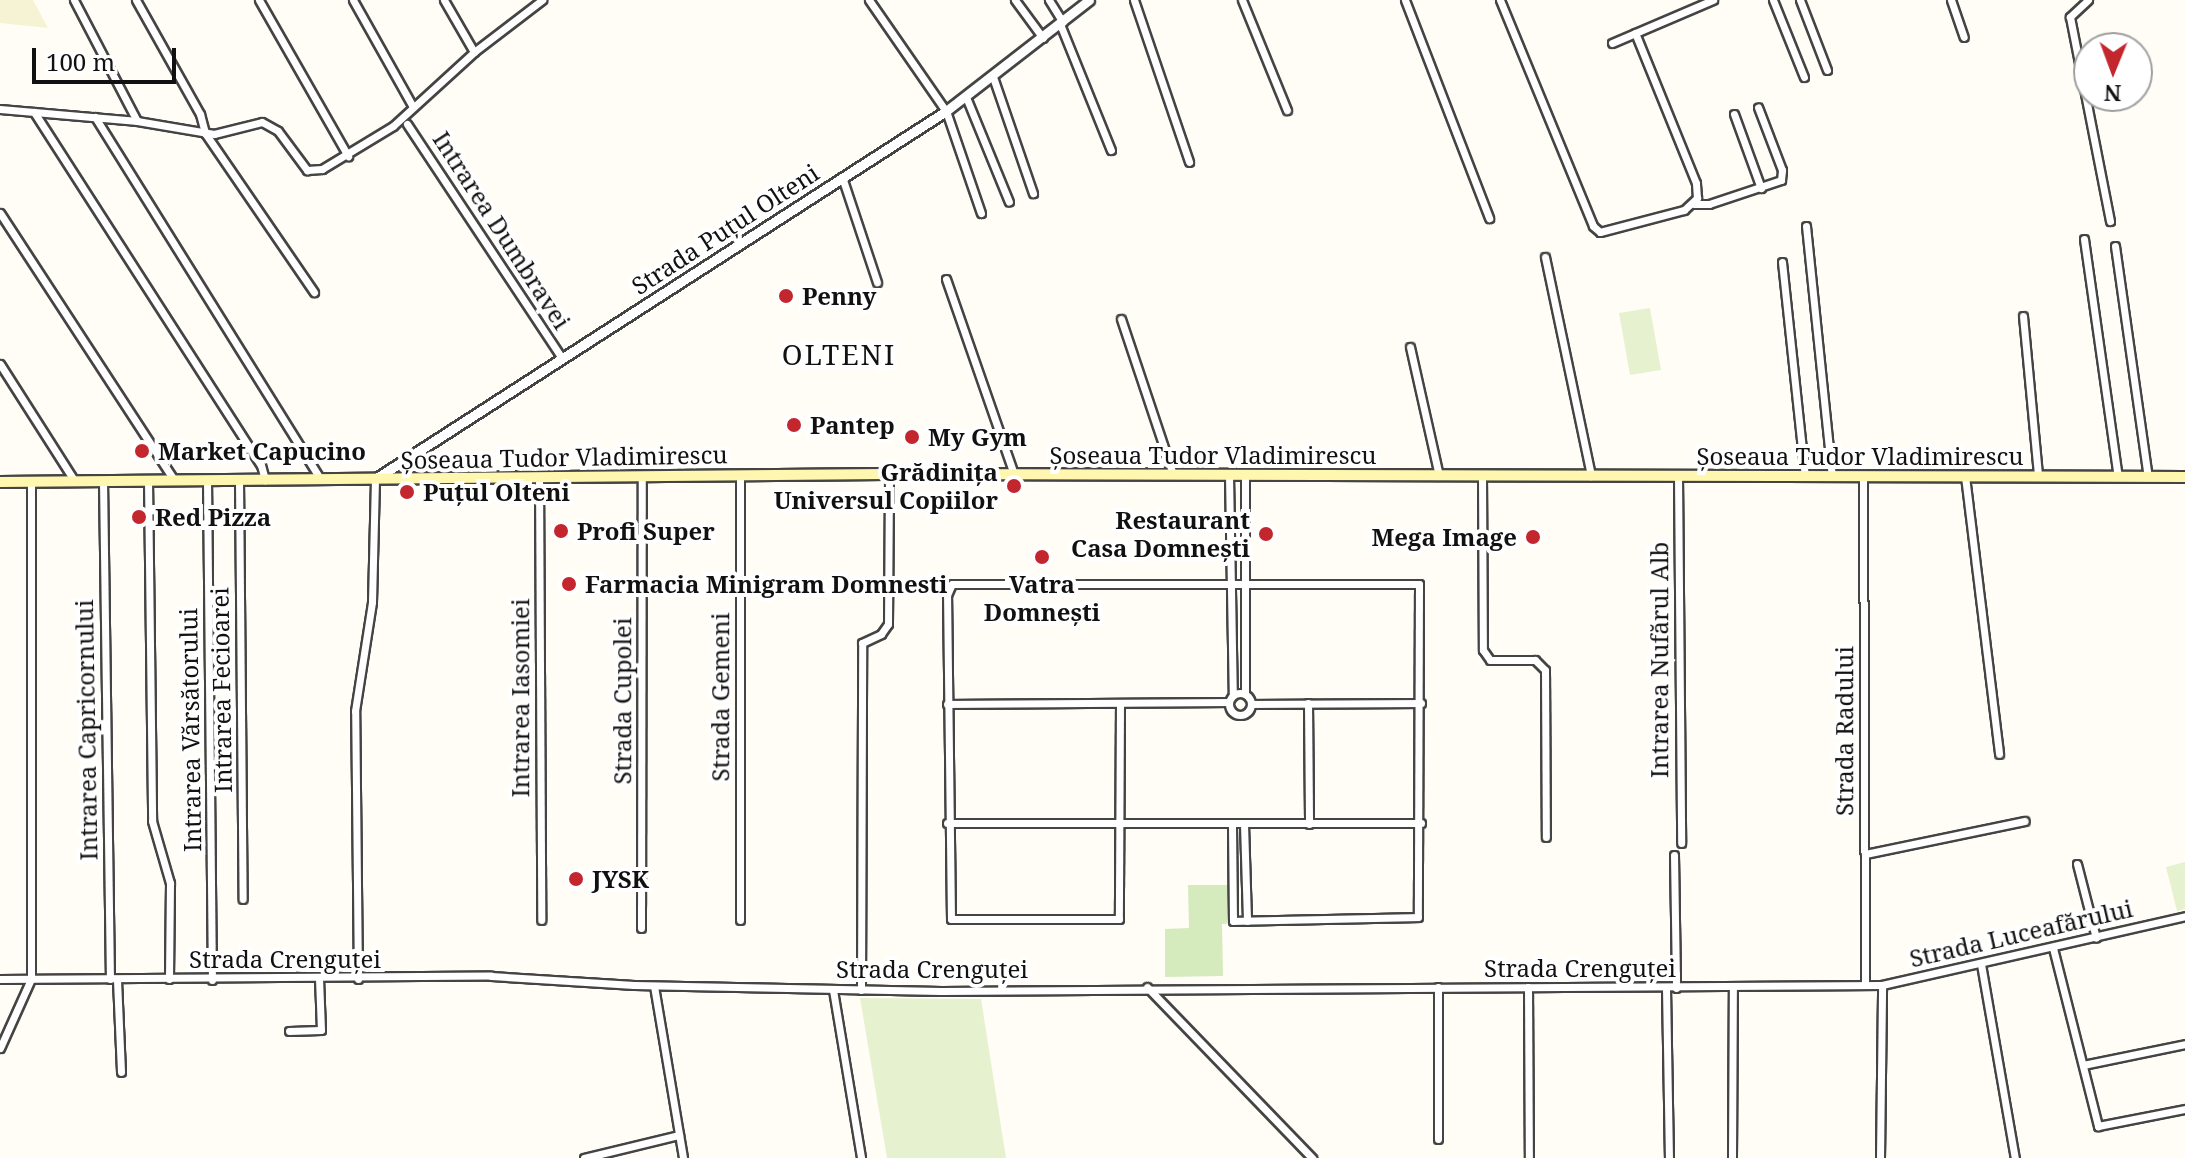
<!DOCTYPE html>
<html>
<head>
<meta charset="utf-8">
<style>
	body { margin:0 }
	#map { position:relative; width:2185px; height:1158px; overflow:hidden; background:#fffdf5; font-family:"Noto Serif",serif }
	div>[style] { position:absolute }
	.farmland>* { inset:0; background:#f6f3d4 }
	.green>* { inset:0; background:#d5ebbd }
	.pitch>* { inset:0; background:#e6f2cf }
	.roads { filter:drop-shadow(2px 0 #444) drop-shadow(-2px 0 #444) drop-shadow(0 2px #444) drop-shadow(0 -2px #444) }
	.minor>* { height:7px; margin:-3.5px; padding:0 3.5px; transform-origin:3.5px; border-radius:3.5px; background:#fff }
	.minor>.ring { margin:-3.5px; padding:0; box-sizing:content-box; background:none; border:7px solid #fff; border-radius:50% }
	.tertiary>* { height:9px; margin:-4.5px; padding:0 4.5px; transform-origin:4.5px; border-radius:4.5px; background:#fff }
	.secondary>* { height:10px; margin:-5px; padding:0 5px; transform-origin:5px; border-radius:5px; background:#fff6b0 }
	.dots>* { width:22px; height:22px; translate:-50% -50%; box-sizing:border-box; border:4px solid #fff; border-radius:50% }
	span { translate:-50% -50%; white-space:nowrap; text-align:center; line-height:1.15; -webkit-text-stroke:8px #fff; paint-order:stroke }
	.street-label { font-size:24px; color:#111 }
	.poi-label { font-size:24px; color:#111; font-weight:700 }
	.left { translate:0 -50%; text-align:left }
	.right { translate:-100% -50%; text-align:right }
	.quarter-label { font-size:28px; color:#111; letter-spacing:2px }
	.north { position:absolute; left:2073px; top:32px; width:80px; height:80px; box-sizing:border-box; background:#fff; border:2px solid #a0a0a0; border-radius:50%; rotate:181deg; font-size:22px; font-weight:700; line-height:32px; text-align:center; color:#111 }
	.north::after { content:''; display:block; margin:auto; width:28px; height:36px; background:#c4262e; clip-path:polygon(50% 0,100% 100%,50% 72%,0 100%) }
	.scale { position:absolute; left:32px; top:48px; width:144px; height:36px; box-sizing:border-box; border:4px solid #111; border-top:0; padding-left:10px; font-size:24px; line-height:28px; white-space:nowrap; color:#111; -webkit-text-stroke:6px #fff; paint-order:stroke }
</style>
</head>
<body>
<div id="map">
	<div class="farmland">
		<i style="clip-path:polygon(0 0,33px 0,48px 28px,0 23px)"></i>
	</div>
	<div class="green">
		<i style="clip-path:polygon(1188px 885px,1230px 885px,1231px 923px,1222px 924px,1223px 976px,1165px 977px,1165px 929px,1189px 928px)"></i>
	</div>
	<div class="pitch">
		<i style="clip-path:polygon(1650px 308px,1661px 370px,1630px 375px,1619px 313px)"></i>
		<i style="clip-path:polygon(2185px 862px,2185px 909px,2177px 911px,2166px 867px)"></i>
		<i style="clip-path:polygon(860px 998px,981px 999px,1006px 1158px,887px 1158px)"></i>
	</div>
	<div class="roads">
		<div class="minor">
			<i style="left:74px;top:0;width:136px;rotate:62.5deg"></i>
			<i style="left:136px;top:0;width:131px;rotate:60.7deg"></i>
			<i style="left:200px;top:114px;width:20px;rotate:75deg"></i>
			<i style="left:205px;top:133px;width:193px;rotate:55.6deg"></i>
			<i style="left:259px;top:0;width:180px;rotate:60.3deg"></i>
			<i style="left:353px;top:0;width:123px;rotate:60.7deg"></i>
			<i style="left:444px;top:0;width:60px;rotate:60deg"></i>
			<i style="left:869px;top:0;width:135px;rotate:55.3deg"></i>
			<i style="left:946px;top:111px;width:108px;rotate:71.1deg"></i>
			<i style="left:1015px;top:0;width:47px;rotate:53.6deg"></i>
			<i style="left:1049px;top:0;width:26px;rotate:58deg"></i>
			<i style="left:1134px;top:0;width:171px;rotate:71.2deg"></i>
			<i style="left:1242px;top:0;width:119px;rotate:67.8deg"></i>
			<i style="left:1405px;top:0;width:234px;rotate:68.9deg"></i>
			<i style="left:1500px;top:0;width:244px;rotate:67.6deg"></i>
			<i style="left:1593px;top:226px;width:9px;rotate:41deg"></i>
			<i style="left:1600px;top:232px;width:87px;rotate:-14.7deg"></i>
			<i style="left:1684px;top:210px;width:18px;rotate:-43deg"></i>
			<i style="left:1697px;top:198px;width:15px;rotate:-94deg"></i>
			<i style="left:1696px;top:183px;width:162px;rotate:-112.1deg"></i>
			<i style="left:1773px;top:0;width:83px;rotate:68.1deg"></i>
			<i style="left:1800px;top:0;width:75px;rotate:68.9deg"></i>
			<i style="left:1951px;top:0;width:39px;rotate:71deg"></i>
			<i style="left:2088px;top:0;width:25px;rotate:137deg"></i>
			<i style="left:2070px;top:17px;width:208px;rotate:78.9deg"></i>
			<i style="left:1060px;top:24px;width:136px;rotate:68deg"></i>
			<i style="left:1612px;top:43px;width:110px;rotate:-23.1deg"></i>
			<i style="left:993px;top:77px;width:123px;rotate:71deg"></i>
			<i style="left:966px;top:97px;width:113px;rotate:67.7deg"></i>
			<i style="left:0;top:109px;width:138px;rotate:5deg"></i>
			<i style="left:137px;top:121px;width:78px;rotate:9.6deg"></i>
			<i style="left:214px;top:134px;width:49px;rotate:-14deg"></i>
			<i style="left:262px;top:122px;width:18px;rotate:29deg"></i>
			<i style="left:278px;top:131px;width:49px;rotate:53.4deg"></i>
			<i style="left:307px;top:170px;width:15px;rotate:-4deg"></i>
			<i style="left:322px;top:169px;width:83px;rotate:-31.2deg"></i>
			<i style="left:393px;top:126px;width:110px;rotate:-42.4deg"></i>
			<i style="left:474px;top:52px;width:86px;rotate:-37.4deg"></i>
			<i style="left:34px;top:112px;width:420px;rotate:57.3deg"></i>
			<i style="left:261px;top:465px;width:16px;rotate:75deg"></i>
			<i style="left:1734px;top:114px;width:79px;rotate:70deg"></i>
			<i style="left:95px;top:117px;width:426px;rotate:58.1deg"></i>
			<i style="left:407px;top:124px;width:281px;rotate:56.5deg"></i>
			<i style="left:842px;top:177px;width:111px;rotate:71.6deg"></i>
			<i style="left:1694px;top:204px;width:15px"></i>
			<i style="left:1709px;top:204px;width:76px;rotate:-18.4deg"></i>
			<i style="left:1781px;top:180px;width:10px;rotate:-84deg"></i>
			<i style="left:1782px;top:170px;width:67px;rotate:-110.9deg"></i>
			<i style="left:0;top:213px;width:319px;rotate:56.9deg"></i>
			<i style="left:1806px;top:226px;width:251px;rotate:84.1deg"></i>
			<i style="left:2084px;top:239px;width:240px;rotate:81.9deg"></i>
			<i style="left:2115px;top:246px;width:233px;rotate:81.9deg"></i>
			<i style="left:1545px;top:257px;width:224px;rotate:78.1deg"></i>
			<i style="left:1782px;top:262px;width:215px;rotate:83.9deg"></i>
			<i style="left:946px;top:279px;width:207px;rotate:70.8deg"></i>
			<i style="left:2023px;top:316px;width:161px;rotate:84.6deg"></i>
			<i style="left:1121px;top:319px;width:163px;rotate:71.5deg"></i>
			<i style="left:1410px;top:347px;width:132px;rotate:77.3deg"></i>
			<i style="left:0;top:364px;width:138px;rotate:57.5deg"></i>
			<i style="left:1229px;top:475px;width:220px;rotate:89deg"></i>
			<i style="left:539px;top:476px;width:444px;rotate:89.7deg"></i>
			<i style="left:1482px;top:476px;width:174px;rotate:89.7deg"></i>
			<i style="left:1483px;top:650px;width:12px;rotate:55deg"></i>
			<i style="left:1490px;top:660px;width:45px"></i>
			<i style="left:1535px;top:660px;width:14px;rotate:45deg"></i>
			<i style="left:1545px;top:670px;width:167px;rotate:89.7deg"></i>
			<i style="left:1678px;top:476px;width:367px;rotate:89.5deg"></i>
			<i style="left:1863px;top:476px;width:509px;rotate:89.77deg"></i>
			<i style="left:1965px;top:476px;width:280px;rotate:83deg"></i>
			<i style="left:103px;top:480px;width:499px;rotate:89.2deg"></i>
			<i style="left:148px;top:480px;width:341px;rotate:89.3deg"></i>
			<i style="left:152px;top:821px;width:65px;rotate:73.8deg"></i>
			<i style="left:170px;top:883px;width:96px;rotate:90.6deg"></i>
			<i style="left:207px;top:480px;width:500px;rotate:89.43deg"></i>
			<i style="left:239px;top:480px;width:419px;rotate:89.5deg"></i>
			<i class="ring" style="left:1229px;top:693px;width:15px;height:15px"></i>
			<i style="left:1245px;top:694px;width:219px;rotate:-90deg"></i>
			<i style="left:1308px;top:703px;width:121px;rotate:89.5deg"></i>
			<i style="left:947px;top:704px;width:282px;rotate:-0.4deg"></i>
			<i style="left:1120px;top:704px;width:215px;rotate:90.3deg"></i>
			<i style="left:1119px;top:919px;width:168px;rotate:180deg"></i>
			<i style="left:951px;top:919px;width:324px;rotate:-90.7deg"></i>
			<i style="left:947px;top:595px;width:12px;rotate:-66deg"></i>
			<i style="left:952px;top:584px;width:467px"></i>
			<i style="left:1419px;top:584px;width:333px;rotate:90.2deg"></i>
			<i style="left:1418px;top:917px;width:185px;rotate:178.8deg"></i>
			<i style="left:1233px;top:921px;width:97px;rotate:-90.6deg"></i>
			<i style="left:1251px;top:704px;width:170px;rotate:-0.3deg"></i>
			<i style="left:947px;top:823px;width:474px"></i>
			<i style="left:1244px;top:824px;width:97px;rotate:88.2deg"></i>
			<i style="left:1865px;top:854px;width:163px;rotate:-11.7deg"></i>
			<i style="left:1674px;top:855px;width:133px;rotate:89.1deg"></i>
			<i style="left:2077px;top:864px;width:76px;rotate:75.6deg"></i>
			<i style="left:740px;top:920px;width:446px;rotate:-90deg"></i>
			<i style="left:641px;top:928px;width:453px;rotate:-89.9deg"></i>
			<i style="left:2053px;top:948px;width:184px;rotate:75.8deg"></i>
			<i style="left:2098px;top:1126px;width:89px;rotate:-11.1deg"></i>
			<i style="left:1981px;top:964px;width:197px;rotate:80.1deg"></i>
			<i style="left:0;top:979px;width:491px;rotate:-0.4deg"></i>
			<i style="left:491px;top:976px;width:143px;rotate:3.6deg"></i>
			<i style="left:634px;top:985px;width:307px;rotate:1.1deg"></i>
			<i style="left:941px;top:991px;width:941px;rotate:-0.37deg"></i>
			<i style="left:1882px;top:985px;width:311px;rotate:-12.8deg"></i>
			<i style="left:358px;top:979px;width:268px;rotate:-90.6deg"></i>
			<i style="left:355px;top:711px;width:110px;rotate:-81.1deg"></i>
			<i style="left:372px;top:602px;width:123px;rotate:-88.6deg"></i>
			<i style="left:117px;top:980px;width:92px;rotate:87.5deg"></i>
			<i style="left:654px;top:986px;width:174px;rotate:80.4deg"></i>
			<i style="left:1147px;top:987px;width:238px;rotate:46deg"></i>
			<i style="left:1438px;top:987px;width:152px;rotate:90deg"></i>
			<i style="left:1528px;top:987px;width:171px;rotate:89.7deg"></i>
			<i style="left:1666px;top:988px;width:170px;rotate:89deg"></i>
			<i style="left:833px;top:990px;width:170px;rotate:80.5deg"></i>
			<i style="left:861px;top:990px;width:347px;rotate:-89.8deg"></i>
			<i style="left:862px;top:643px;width:21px;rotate:-25deg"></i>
			<i style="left:881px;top:634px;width:12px;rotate:-55deg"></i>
			<i style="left:888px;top:624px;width:150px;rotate:-89.6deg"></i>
			<i style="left:289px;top:1031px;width:32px;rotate:-2deg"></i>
			<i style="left:321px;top:1030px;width:51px;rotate:-92.2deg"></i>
			<i style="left:0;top:1048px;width:76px;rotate:-65.8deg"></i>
			<i style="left:31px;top:979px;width:497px;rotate:-90deg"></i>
			<i style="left:2083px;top:1065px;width:104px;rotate:-11.6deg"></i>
			<i style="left:584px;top:1158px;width:98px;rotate:-13.6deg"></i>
			<i style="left:1732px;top:1158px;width:171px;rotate:-89.7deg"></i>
			<i style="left:1880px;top:1158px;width:173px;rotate:-89.3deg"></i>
		</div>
		<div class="tertiary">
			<i style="left:375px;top:479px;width:679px;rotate:-32.8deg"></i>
			<i style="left:946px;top:111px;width:181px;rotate:-37.8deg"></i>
		</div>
		<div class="secondary">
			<i style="left:0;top:482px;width:885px;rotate:-0.52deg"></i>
			<i style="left:885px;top:474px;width:1300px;rotate:0.13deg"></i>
		</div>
	</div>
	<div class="dots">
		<i style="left:786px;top:296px;background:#c4262e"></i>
		<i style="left:794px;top:425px;background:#c4262e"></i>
		<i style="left:912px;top:437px;background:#c4262e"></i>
		<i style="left:142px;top:451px;background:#c4262e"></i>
		<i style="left:1014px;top:486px;background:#c4262e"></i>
		<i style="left:407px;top:492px;background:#c4262e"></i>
		<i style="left:139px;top:517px;background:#c4262e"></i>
		<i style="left:561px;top:531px;background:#c4262e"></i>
		<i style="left:1266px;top:534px;background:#c4262e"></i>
		<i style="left:1533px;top:537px;background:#c4262e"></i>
		<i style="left:1042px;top:557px;background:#c4262e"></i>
		<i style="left:569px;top:584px;background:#c4262e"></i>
		<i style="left:576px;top:879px;background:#c4262e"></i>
	</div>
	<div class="street-label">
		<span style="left:725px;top:229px;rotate:-33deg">Strada Puțul Olteni</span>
		<span style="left:502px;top:230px;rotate:57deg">Intrarea Dumbravei</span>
		<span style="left:1213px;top:455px">Șoseaua Tudor Vladimirescu</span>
		<span style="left:1860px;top:456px">Șoseaua Tudor Vladimirescu</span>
		<span style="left:564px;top:457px;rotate:-1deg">Șoseaua Tudor Vladimirescu</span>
		<span style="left:1659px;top:660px;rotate:-90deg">Intrarea Nufărul Alb</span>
		<span style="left:221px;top:690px;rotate:-91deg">Intrarea Fecioarei</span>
		<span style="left:720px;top:697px;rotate:-90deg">Strada Gemeni</span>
		<span style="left:520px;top:698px;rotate:-90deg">Intrarea Iasomiei</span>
		<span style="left:622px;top:701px;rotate:-90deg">Strada Cupolei</span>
		<span style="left:86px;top:730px;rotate:-91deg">Intrarea Capricornului</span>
		<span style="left:190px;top:730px;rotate:-91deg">Intrarea Vărsătorului</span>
		<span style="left:1844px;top:731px;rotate:-90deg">Strada Radului</span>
		<span style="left:2021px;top:933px;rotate:-13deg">Strada Luceafărului</span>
		<span style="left:285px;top:959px">Strada Crenguței</span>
		<span style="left:1580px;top:968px">Strada Crenguței</span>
		<span style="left:932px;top:969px">Strada Crenguței</span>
	</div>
	<div class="poi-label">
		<span class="left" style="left:802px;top:296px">Penny</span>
		<span class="left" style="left:810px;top:425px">Pantep</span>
		<span class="left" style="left:928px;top:437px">My Gym</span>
		<span class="left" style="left:158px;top:451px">Market Capucino</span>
		<span class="right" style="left:998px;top:486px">Grădinița<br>Universul Copiilor</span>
		<span class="left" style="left:423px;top:492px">Puțul Olteni</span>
		<span class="left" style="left:155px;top:517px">Red Pizza</span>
		<span class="right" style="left:1250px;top:534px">Restaurant<br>Casa Domnești</span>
		<span class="left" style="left:577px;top:531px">Profi Super</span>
		<span class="right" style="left:1517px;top:537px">Mega Image</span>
		<span class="left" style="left:585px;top:584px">Farmacia Minigram Domnesti</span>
		<span style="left:1042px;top:598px">Vatra<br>Domnești</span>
		<span class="left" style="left:592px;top:879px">JYSK</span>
	</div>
	<div class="quarter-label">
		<span style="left:839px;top:354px">OLTENI</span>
	</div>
	<div class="north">N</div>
	<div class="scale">100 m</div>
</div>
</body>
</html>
